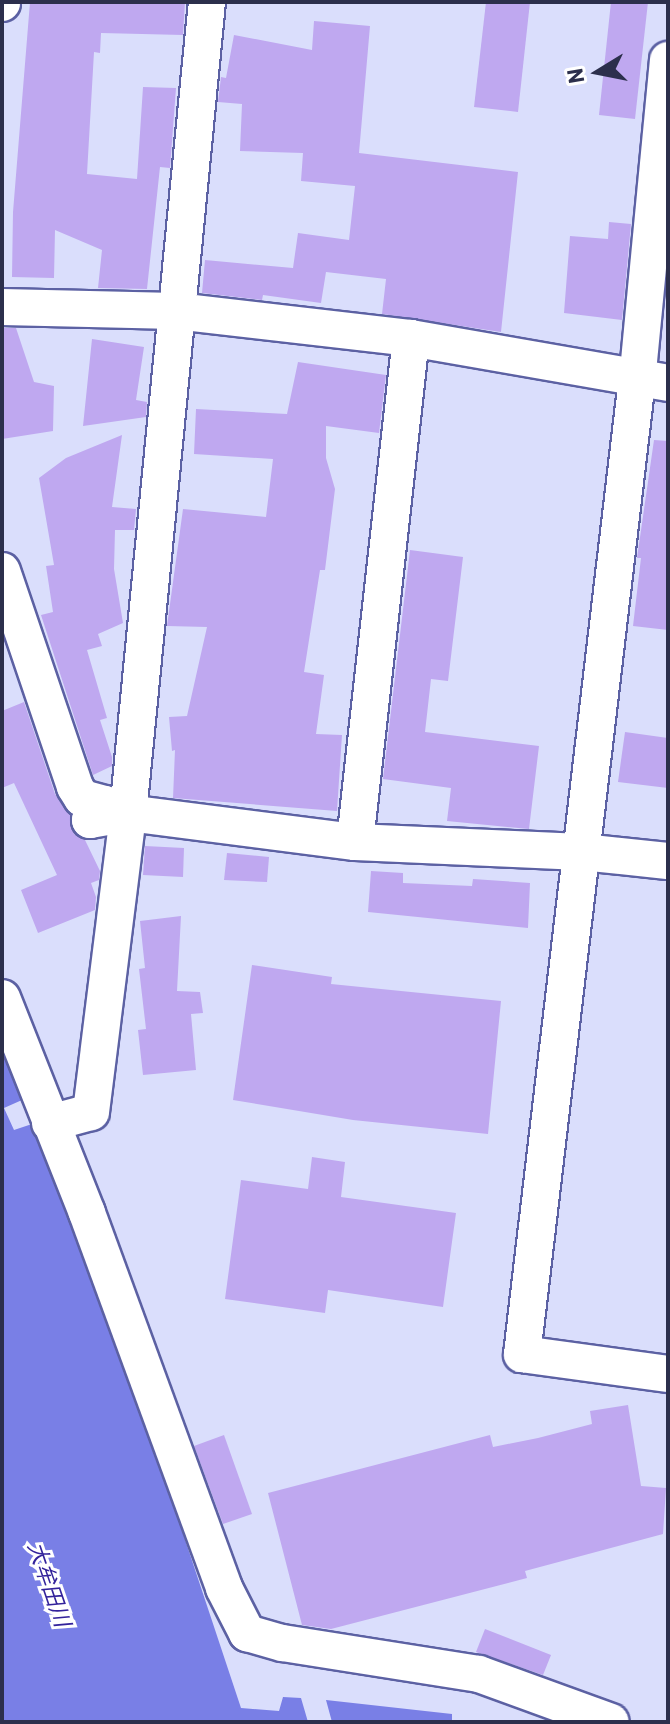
<!DOCTYPE html>
<html>
<head>
<meta charset="utf-8">
<style>
	body { margin:0 }
	#map { position:relative; width:670px; height:1724px; overflow:hidden; background:#dadefc; font-family:Barlow,"Noto Sans JP",sans-serif }
	div>[style] { position:absolute }
	.water>* { inset:0; background:#797fe6 }
	.building>* { inset:0; background:#bfa8f0 }
	.roads { filter:drop-shadow(2px 0 #5c61a3) drop-shadow(-2px 0 #5c61a3) drop-shadow(0 2px #5c61a3) drop-shadow(0 -2px #5c61a3) }
	.minor>* { height:36px; margin:-18px; padding:0 18px; transform-origin:18px; border-radius:18px; background:#fff }
	span { translate:-50% -50%; white-space:nowrap; text-align:center; line-height:1.15; -webkit-text-stroke:6px #fff; paint-order:stroke }
	.water-label { font-size:22px; color:#33239b; font-style:italic }
	.frame { position:absolute; inset:0; border:4px solid #2c2f4c; pointer-events:none }
	.north { position:absolute; left:558px; top:32px; width:80px; height:80px; -webkit-text-stroke:6px #fff; paint-order:stroke; rotate:260deg; font-size:22px; font-weight:700; line-height:32px; text-align:center; color:#2c2f4c }
	.north::after { content:''; display:block; margin:auto; width:28px; height:36px; background:#2c2f4c; clip-path:polygon(50% 0,100% 100%,50% 72%,0 100%) }
</style>
</head>
<body>
<div id="map">
	<div class="water">
		<i style="clip-path:polygon(2px 1046px,22px 1100px,4px 1108px,14px 1130px,32px 1124px,137px 1395px,241px 1708px,279px 1711px,283px 1697px,301px 1698px,308px 1722px,2px 1722px)"></i>
		<i style="clip-path:polygon(326px 1700px,452px 1714px,452px 1722px,332px 1722px)"></i>
	</div>
	<div class="building">
		<i style="clip-path:polygon(30px 2px,185px 2px,183px 35px,101px 33px,100px 53px,94px 52px,87px 174px,137px 179px,143px 87px,176px 88px,170px 168px,160px 167px,147px 289px,98px 288px,102px 250px,55px 230px,54px 278px,12px 277px,13px 212px)"></i>
		<i style="clip-path:polygon(486px 2px,530px 2px,518px 112px,474px 107px)"></i>
		<i style="clip-path:polygon(611px 2px,648px 2px,635px 119px,599px 115px)"></i>
		<i style="clip-path:polygon(314px 21px,370px 26px,359px 153px,518px 172px,501px 332px,382px 314px,386px 279px,326px 272px,321px 303px,263px 295px,262px 300px,202px 293px,205px 260px,293px 268px,298px 233px,349px 240px,355px 186px,301px 181px,303px 153px,240px 151px,242px 104px,218px 102px,221px 77px,226px 78px,234px 35px,312px 50px)"></i>
		<i style="clip-path:polygon(609px 222px,631px 224px,622px 320px,564px 313px,570px 236px,608px 239px)"></i>
		<i style="clip-path:polygon(2px 328px,16px 328px,34px 382px,54px 386px,53px 431px,2px 439px)"></i>
		<i style="clip-path:polygon(92px 339px,144px 347px,136px 400px,147px 402px,146px 417px,83px 426px)"></i>
		<i style="clip-path:polygon(298px 362px,386px 375px,379px 433px,326px 426px,326px 458px,335px 489px,325px 570px,320px 570px,304px 672px,324px 675px,316px 734px,342px 735px,337px 811px,173px 798px,175px 750px,172px 751px,169px 717px,187px 716px,207px 627px,167px 626px,183px 509px,266px 517px,273px 459px,194px 454px,196px 409px,287px 414px)"></i>
		<i style="clip-path:polygon(122px 435px,112px 507px,136px 509px,134px 530px,115px 530px,114px 569px,123px 623px,98px 634px,102px 646px,87px 650px,107px 718px,100px 720px,112px 757px,112px 766px,93px 775px,41px 615px,53px 612px,46px 566px,54px 565px,39px 478px,66px 458px)"></i>
		<i style="clip-path:polygon(654px 440px,668px 441px,668px 630px,633px 626px,641px 558px,637px 558px)"></i>
		<i style="clip-path:polygon(410px 550px,463px 557px,448px 681px,431px 679px,425px 732px,539px 746px,529px 829px,447px 821px,451px 788px,383px 779px)"></i>
		<i style="clip-path:polygon(24px 702px,55px 794px,70px 814px,74px 834px,85px 840px,100px 871px,99px 880px,91px 883px,96px 897px,95px 910px,38px 933px,21px 890px,57px 875px,14px 783px,2px 788px,2px 711px)"></i>
		<i style="clip-path:polygon(625px 732px,668px 738px,668px 788px,618px 782px)"></i>
		<i style="clip-path:polygon(145px 846px,184px 848px,183px 877px,143px 875px)"></i>
		<i style="clip-path:polygon(227px 853px,269px 857px,267px 882px,224px 880px)"></i>
		<i style="clip-path:polygon(371px 871px,403px 873px,403px 883px,472px 886px,473px 879px,530px 883px,528px 928px,368px 912px)"></i>
		<i style="clip-path:polygon(181px 916px,177px 991px,200px 992px,203px 1013px,191px 1014px,196px 1070px,143px 1075px,138px 1030px,146px 1029px,139px 969px,145px 968px,140px 921px)"></i>
		<i style="clip-path:polygon(252px 965px,332px 977px,331px 984px,501px 1001px,488px 1134px,353px 1120px,233px 1100px)"></i>
		<i style="clip-path:polygon(312px 1157px,345px 1162px,341px 1197px,456px 1213px,443px 1307px,328px 1290px,325px 1313px,225px 1299px,241px 1180px,308px 1189px)"></i>
		<i style="clip-path:polygon(628px 1405px,641px 1486px,666px 1488px,663px 1534px,525px 1571px,527px 1578px,331px 1629px,302px 1625px,268px 1493px,490px 1435px,493px 1447px,538px 1438px,592px 1424px,590px 1411px)"></i>
		<i style="clip-path:polygon(224px 1435px,252px 1514px,223px 1524px,194px 1446px)"></i>
		<i style="clip-path:polygon(485px 1629px,551px 1655px,543px 1675px,476px 1652px)"></i>
	</div>
	<div class="roads">
		<div class="minor">
			<i style="left:2px;top:3px;width:1px;rotate:-90deg"></i>
			<i style="left:668px;top:60px;width:321px;rotate:95.5deg"></i>
			<i style="left:637px;top:380px;width:981px;rotate:96.73deg"></i>
			<i style="left:522px;top:1354px;width:147px;rotate:7.8deg"></i>
			<i style="left:2px;top:307px;width:174px;rotate:1.3deg"></i>
			<i style="left:176px;top:311px;width:237px;rotate:6.6deg"></i>
			<i style="left:411px;top:338px;width:261px;rotate:9.9deg"></i>
			<i style="left:2px;top:571px;width:228px;rotate:71.3deg"></i>
			<i style="left:75px;top:787px;width:13px;rotate:58deg"></i>
			<i style="left:82px;top:798px;width:24px;rotate:15deg"></i>
			<i style="left:105px;top:804px;width:22px;rotate:133deg"></i>
			<i style="left:90px;top:820px;width:39px;rotate:-10deg"></i>
			<i style="left:128px;top:813px;width:229px;rotate:7.3deg"></i>
			<i style="left:355px;top:842px;width:227px;rotate:2.5deg"></i>
			<i style="left:582px;top:852px;width:86px;rotate:6deg"></i>
			<i style="left:355px;top:842px;width:507px;rotate:-83.66deg"></i>
			<i style="left:2px;top:998px;width:231px;rotate:68.4deg"></i>
			<i style="left:87px;top:1213px;width:399px;rotate:69.9deg"></i>
			<i style="left:224px;top:1588px;width:51px;rotate:62.9deg"></i>
			<i style="left:247px;top:1633px;width:37px;rotate:16deg"></i>
			<i style="left:283px;top:1643px;width:198px;rotate:9deg"></i>
			<i style="left:479px;top:1674px;width:140px;rotate:20deg"></i>
			<i style="left:50px;top:1123px;width:42px;rotate:-15deg"></i>
			<i style="left:91px;top:1112px;width:301px;rotate:-82.9deg"></i>
			<i style="left:128px;top:813px;width:815px;rotate:-84.44deg"></i>
		</div>
	</div>
	<div class="water-label">
		<span style="left:50px;top:1584px;rotate:71deg">大牟田川</span>
	</div>
	<div class="frame"></div>
	<div class="north">N</div>
</div>
</body>
</html>
